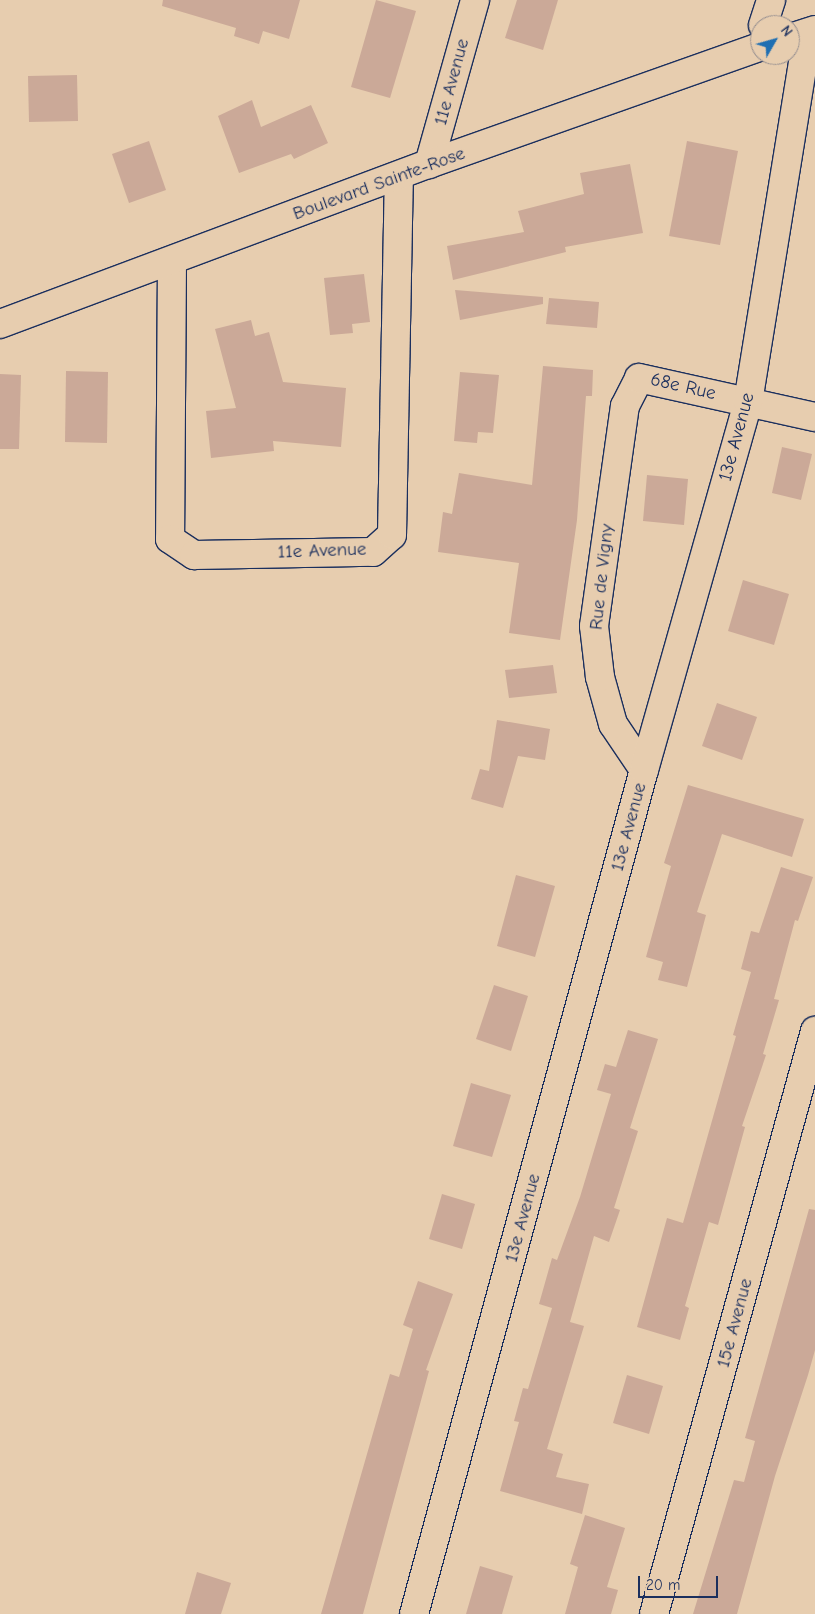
<!DOCTYPE html>
<html>
<head>
<meta charset="utf-8">
<style>
	body { margin:0 }
	#map { position:relative; width:815px; height:1614px; overflow:hidden; background:#e7cdaf; font-family:"Comic Neue",sans-serif }
	div>[style] { position:absolute }
	.building>* { inset:0; background:#cba998 }
	.roads { filter:drop-shadow(1px 0 #1b2f5e) drop-shadow(-1px 0 #1b2f5e) drop-shadow(0 1px #1b2f5e) drop-shadow(0 -1px #1b2f5e) }
	.street>* { height:28px; margin:-14px; padding:0 14px; transform-origin:14px; border-radius:14px; background:#e7cdaf }
	.secondary>* { height:28px; margin:-14px; padding:0 14px; transform-origin:14px; border-radius:14px; background:#e7cdaf }
	span { translate:-50% -50%; white-space:nowrap; text-align:center; line-height:1.15; -webkit-text-stroke:4px #e7cdaf; paint-order:stroke }
	.street-label { font-size:19px; color:#1b2f5e }
	.north { position:absolute; left:750px; top:15px; width:50px; height:50px; box-sizing:border-box; background:#e7cdaf; border:1px solid #958e8f; border-radius:50%; rotate:52deg; font-size:14px; font-weight:700; line-height:20px; text-align:center; color:#1b2f5e }
	.north::after { content:''; display:block; margin:auto; width:18px; height:22px; background:#1f6fb2; clip-path:polygon(50% 0,100% 100%,50% 72%,0 100%) }
	.scale { position:absolute; left:638px; top:1576px; width:80px; height:22px; box-sizing:border-box; border:2px solid #1b2f5e; border-top:0; padding-left:6px; font-size:15px; line-height:18px; white-space:nowrap; color:#1b2f5e; -webkit-text-stroke:4px #e7cdaf; paint-order:stroke }
</style>
</head>
<body>
<div id="map">
	<div class="building">
		<i style="clip-path:polygon(163px 0,300px 0,289px 39px,263px 31px,259px 44px,234px 36px,236px 28px,162px 6px)"></i>
		<i style="clip-path:polygon(376px 0,416px 11px,390px 98px,351px 87px)"></i>
		<i style="clip-path:polygon(517px 0,558px 0,543px 50px,505px 38px)"></i>
		<i style="clip-path:polygon(77px 75px,78px 121px,29px 122px,28px 76px)"></i>
		<i style="clip-path:polygon(252px 100px,261px 127px,311px 105px,328px 143px,294px 159px,291px 154px,239px 173px,218px 116px)"></i>
		<i style="clip-path:polygon(149px 141px,166px 190px,129px 203px,112px 154px)"></i>
		<i style="clip-path:polygon(687px 141px,738px 151px,720px 245px,669px 236px)"></i>
		<i style="clip-path:polygon(630px 164px,643px 233px,565px 247px,566px 252px,453px 280px,447px 246px,524px 232px,518px 211px,584px 194px,580px 173px)"></i>
		<i style="clip-path:polygon(364px 274px,370px 322px,352px 324px,353px 333px,330px 335px,324px 278px)"></i>
		<i style="clip-path:polygon(455px 290px,543px 297px,543px 304px,460px 320px)"></i>
		<i style="clip-path:polygon(549px 298px,599px 302px,597px 328px,546px 324px)"></i>
		<i style="clip-path:polygon(251px 320px,255px 336px,269px 332px,283px 382px,346px 388px,341px 447px,273px 441px,274px 451px,211px 458px,206px 411px,236px 408px,215px 329px)"></i>
		<i style="clip-path:polygon(543px 366px,593px 370px,592px 396px,586px 396px,577px 520px,560px 640px,509px 633px,519px 563px,438px 552px,443px 512px,452px 514px,459px 473px,532px 485px)"></i>
		<i style="clip-path:polygon(66px 371px,108px 372px,107px 443px,65px 442px)"></i>
		<i style="clip-path:polygon(460px 372px,499px 375px,493px 433px,478px 432px,477px 443px,454px 441px)"></i>
		<i style="clip-path:polygon(0 374px,21px 375px,19px 449px,0 449px)"></i>
		<i style="clip-path:polygon(782px 447px,812px 454px,801px 500px,772px 493px)"></i>
		<i style="clip-path:polygon(647px 475px,688px 479px,684px 525px,643px 521px)"></i>
		<i style="clip-path:polygon(743px 580px,789px 594px,774px 645px,728px 631px)"></i>
		<i style="clip-path:polygon(553px 665px,557px 693px,509px 698px,505px 670px)"></i>
		<i style="clip-path:polygon(717px 703px,757px 717px,742px 760px,702px 746px)"></i>
		<i style="clip-path:polygon(497px 720px,550px 729px,545px 760px,518px 756px,503px 808px,471px 799px,480px 769px,489px 771px)"></i>
		<i style="clip-path:polygon(688px 785px,804px 819px,792px 857px,722px 834px,697px 912px,706px 915px,687px 987px,658px 980px,663px 962px,646px 957px,671px 866px,664px 863px)"></i>
		<i style="clip-path:polygon(781px 867px,813px 877px,798px 921px,795px 920px,774px 999px,779px 1000px,763px 1054px,766px 1055px,742px 1126px,745px 1127px,718px 1225px,709px 1222px,685px 1306px,689px 1308px,680px 1340px,637px 1327px,667px 1218px,683px 1223px,736px 1036px,733px 1035px,751px 972px,741px 969px,751px 931px,759px 933px)"></i>
		<i style="clip-path:polygon(516px 875px,555px 886px,535px 957px,497px 946px)"></i>
		<i style="clip-path:polygon(494px 985px,528px 996px,511px 1051px,476px 1039px)"></i>
		<i style="clip-path:polygon(628px 1030px,658px 1039px,630px 1128px,638px 1131px,614px 1208px,620px 1210px,609px 1242px,594px 1236px,570px 1322px,584px 1326px,547px 1449px,563px 1454px,556px 1477px,589px 1484px,582px 1514px,500px 1491px,519px 1422px,514px 1421px,523px 1388px,528px 1389px,552px 1308px,539px 1304px,552px 1258px,557px 1260px,580px 1197px,611px 1094px,597px 1090px,605px 1064px,616px 1067px)"></i>
		<i style="clip-path:polygon(471px 1083px,511px 1095px,492px 1157px,453px 1146px)"></i>
		<i style="clip-path:polygon(442px 1194px,475px 1204px,462px 1249px,429px 1239px)"></i>
		<i style="clip-path:polygon(809px 1209px,815px 1210px,815px 1350px,808px 1375px,775px 1476px,737px 1614px,693px 1614px,734px 1480px,744px 1482px,755px 1441px,745px 1438px)"></i>
		<i style="clip-path:polygon(418px 1281px,453px 1294px,426px 1370px,429px 1371px,363px 1614px,321px 1614px,390px 1374px,399px 1377px,413px 1329px,403px 1325px)"></i>
		<i style="clip-path:polygon(627px 1375px,663px 1386px,649px 1434px,613px 1423px)"></i>
		<i style="clip-path:polygon(585px 1515px,625px 1528px,607px 1587px,618px 1590px,611px 1614px,565px 1614px,578px 1567px,570px 1564px)"></i>
		<i style="clip-path:polygon(480px 1566px,513px 1576px,502px 1614px,466px 1614px)"></i>
		<i style="clip-path:polygon(197px 1572px,231px 1583px,221px 1614px,185px 1614px)"></i>
	</div>
	<div class="roads">
		<div class="street">
			<i style="left:763px;top:25px;width:26px;rotate:-72deg"></i>
			<i style="left:429px;top:164px;width:170px;rotate:-74.3deg"></i>
			<i style="left:172px;top:261px;width:278px;rotate:90.4deg"></i>
			<i style="left:170px;top:539px;width:29px;rotate:34deg"></i>
			<i style="left:194px;top:555px;width:179px;rotate:-1deg"></i>
			<i style="left:373px;top:552px;width:25px;rotate:-42deg"></i>
			<i style="left:392px;top:535px;width:359px;rotate:-88.9deg"></i>
			<i style="left:644px;top:770px;width:55px;rotate:-124deg"></i>
			<i style="left:613px;top:724px;width:49px;rotate:-105.5deg"></i>
			<i style="left:600px;top:677px;width:51px;rotate:-96.7deg"></i>
			<i style="left:594px;top:626px;width:222px;rotate:-82deg"></i>
			<i style="left:625px;top:406px;width:31px;rotate:-63deg"></i>
			<i style="left:639px;top:378px;width:180px;rotate:12.5deg"></i>
			<i style="left:414px;top:1614px;width:875px;rotate:-74.76deg"></i>
			<i style="left:644px;top:770px;width:382px;rotate:-74.2deg"></i>
			<i style="left:748px;top:402px;width:374px;rotate:-80.8deg"></i>
			<i style="left:654px;top:1614px;width:605px;rotate:-74.56deg"></i>
		</div>
		<div class="secondary">
			<i style="left:790px;top:38px;width:26px;rotate:-18deg"></i>
			<i style="left:0;top:324px;width:458px;rotate:-20.5deg"></i>
			<i style="left:429px;top:164px;width:351px;rotate:-19.5deg"></i>
		</div>
	</div>
	<div class="street-label">
		<span style="left:452px;top:82px;rotate:-75deg">11e Avenue</span>
		<span style="left:379px;top:184px;rotate:-20deg">Boulevard Sainte-Rose</span>
		<span style="left:683px;top:387px;rotate:13deg">68e Rue</span>
		<span style="left:737px;top:437px;rotate:-75deg">13e Avenue</span>
		<span style="left:322px;top:551px;rotate:-2deg">11e Avenue</span>
		<span style="left:602px;top:577px;rotate:-84deg">Rue de Vigny</span>
		<span style="left:629px;top:827px;rotate:-75deg">13e Avenue</span>
		<span style="left:523px;top:1218px;rotate:-75deg">13e Avenue</span>
		<span style="left:735px;top:1323px;rotate:-75deg">15e Avenue</span>
	</div>
	<div class="north">N</div>
	<div class="scale">20 m</div>
</div>
</body>
</html>
